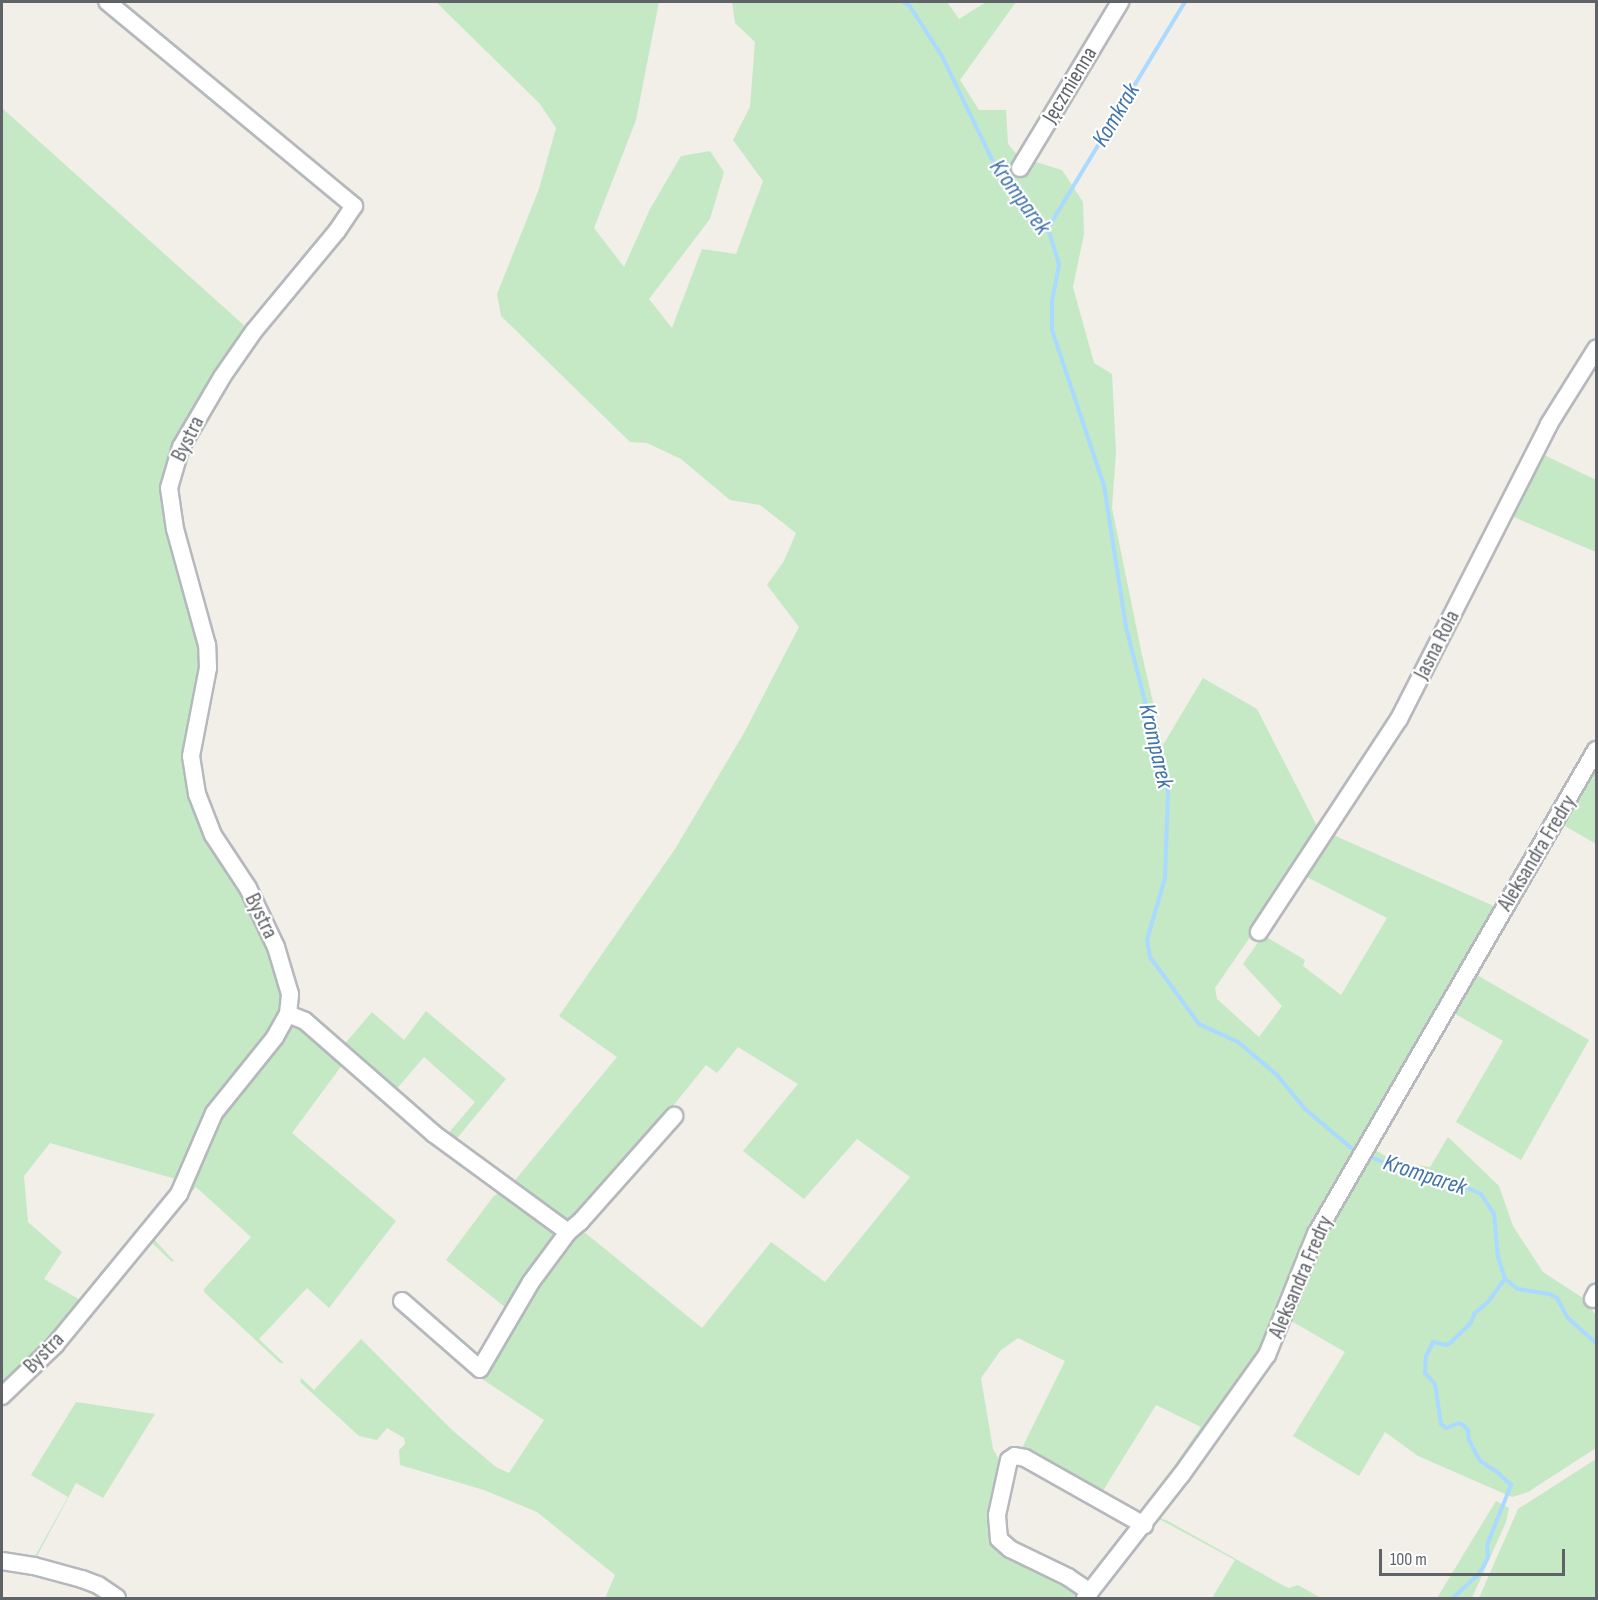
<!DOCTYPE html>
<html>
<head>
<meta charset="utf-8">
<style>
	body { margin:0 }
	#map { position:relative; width:1598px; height:1600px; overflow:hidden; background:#f1efe8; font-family:"Sofia Sans Condensed",sans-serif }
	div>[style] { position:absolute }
	.green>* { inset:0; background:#c5e8c5 }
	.stream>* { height:4px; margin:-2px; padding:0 2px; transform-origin:2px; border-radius:2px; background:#aadaff }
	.roads { filter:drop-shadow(2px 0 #b5b8bc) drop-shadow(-2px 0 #b5b8bc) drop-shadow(0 2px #b5b8bc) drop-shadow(0 -2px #b5b8bc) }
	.minor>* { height:16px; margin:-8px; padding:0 8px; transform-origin:8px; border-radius:8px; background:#fff }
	span { translate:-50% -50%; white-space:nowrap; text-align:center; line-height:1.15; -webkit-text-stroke:4.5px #fff; paint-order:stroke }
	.street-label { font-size:22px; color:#5f6368 }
	.water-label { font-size:24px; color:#4174aa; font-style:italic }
	.frame { position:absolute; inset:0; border:3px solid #5f6368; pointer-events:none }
	.scale { position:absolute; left:1379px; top:1549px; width:186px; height:27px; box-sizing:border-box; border:3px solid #5f6368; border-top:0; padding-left:8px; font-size:18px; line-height:21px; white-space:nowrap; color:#5f6368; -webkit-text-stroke:4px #fff; paint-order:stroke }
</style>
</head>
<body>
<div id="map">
	<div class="green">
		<i style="clip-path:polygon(436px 2px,659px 2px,636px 120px,594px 228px,624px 267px,650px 209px,681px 156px,710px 151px,724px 172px,710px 219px,649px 299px,672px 328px,702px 249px,736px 254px,763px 181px,733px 140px,750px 107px,755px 42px,735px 23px,732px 2px,947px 2px,959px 19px,986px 2px,1016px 2px,960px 80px,979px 110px,1006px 110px,1008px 144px,1019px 157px,1062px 170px,1083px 202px,1084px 234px,1073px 287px,1094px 363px,1112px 374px,1116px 452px,1112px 508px,1142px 655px,1163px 745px,1203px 678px,1257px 709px,1321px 834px,1215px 988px,1217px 999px,1259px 1037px,1282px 1006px,1243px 964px,1263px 935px,1305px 960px,1303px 966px,1341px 995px,1387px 918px,1303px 875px,1331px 834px,1496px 907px,1279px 1296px,1260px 1347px,1217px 1418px,1145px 1516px,1115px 1504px,1116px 1500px,1139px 1512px,1143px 1511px,1201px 1427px,1156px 1405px,1101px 1494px,1021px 1450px,1065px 1361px,1018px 1338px,1001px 1350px,981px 1378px,993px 1449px,1004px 1468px,994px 1530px,1068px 1579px,1083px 1598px,605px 1598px,615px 1575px,537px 1512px,484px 1490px,400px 1465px,399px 1450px,405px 1444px,404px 1438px,387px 1428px,377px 1440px,359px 1436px,300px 1382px,301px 1378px,314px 1390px,361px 1339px,452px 1430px,496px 1467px,509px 1473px,544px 1420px,482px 1379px,530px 1293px,577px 1230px,583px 1231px,702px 1328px,771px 1242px,825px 1282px,910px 1177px,857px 1139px,804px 1199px,743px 1151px,798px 1084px,738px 1047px,717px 1073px,706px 1065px,627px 1163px,570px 1225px,511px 1185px,617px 1057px,559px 1016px,675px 849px,744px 733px,799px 627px,767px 585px,784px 561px,796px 533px,760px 505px,730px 500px,681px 459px,647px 443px,630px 442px,501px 316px,497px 294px,539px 189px,556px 128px,540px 104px)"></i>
		<i style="clip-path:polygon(2px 108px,247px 328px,162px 488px,165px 519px,200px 647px,196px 690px,183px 747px,187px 792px,205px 842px,246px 895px,271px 950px,285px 1013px,179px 1180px,50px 1143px,24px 1176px,28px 1222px,62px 1252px,44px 1279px,82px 1301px,57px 1337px,2px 1386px)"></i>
		<i style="clip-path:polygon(1542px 454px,1596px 480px,1596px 552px,1509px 515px)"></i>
		<i style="clip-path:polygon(1596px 757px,1596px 844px,1558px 822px)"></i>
		<i style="clip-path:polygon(1472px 972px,1589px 1040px,1521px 1160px,1456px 1122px,1503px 1041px,1450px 1011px)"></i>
		<i style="clip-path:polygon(426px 1011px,506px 1079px,453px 1143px,446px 1136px,475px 1102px,424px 1057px,394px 1092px,342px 1047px,372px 1012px,404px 1040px)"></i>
		<i style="clip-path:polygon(295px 1023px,345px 1061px,292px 1133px,396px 1221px,329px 1308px,307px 1288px,259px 1339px,284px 1363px,280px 1363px,204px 1292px,204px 1289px,251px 1237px,196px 1187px,153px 1238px,174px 1261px,172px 1262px,150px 1241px,209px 1128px,286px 1025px)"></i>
		<i style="clip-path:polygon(1448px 1137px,1499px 1186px,1513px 1226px,1543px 1272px,1586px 1300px,1596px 1316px,1596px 1448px,1528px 1492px,1512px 1497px,1418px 1456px,1385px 1432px,1359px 1476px,1293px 1436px,1345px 1352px,1286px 1318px,1323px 1235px,1372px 1148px,1395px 1162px,1430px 1167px)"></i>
		<i style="clip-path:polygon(502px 1190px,560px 1230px,510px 1311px,446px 1260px,493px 1197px)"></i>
		<i style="clip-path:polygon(76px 1402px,155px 1414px,103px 1498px,76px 1483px,36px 1558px,34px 1558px,68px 1497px,31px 1475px)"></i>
		<i style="clip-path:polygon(1596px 1459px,1596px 1598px,1479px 1598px,1518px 1509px)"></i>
		<i style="clip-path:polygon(1496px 1501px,1509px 1508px,1506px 1522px,1472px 1598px,1437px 1598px)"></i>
		<i style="clip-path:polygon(1155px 1517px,1166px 1520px,1284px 1586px,1289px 1588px,1298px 1585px,1321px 1598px,1212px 1598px,1235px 1560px,1161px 1520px,1152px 1521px)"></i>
	</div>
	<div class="stream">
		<i style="left:903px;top:2px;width:7px;rotate:27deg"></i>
		<i style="left:909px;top:5px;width:61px;rotate:57.1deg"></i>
		<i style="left:942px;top:56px;width:127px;rotate:64.2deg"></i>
		<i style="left:997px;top:170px;width:42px;rotate:55.6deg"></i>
		<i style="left:1021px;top:205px;width:35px;rotate:40deg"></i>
		<i style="left:1048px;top:228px;width:39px;rotate:73deg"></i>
		<i style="left:1059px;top:265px;width:36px;rotate:101deg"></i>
		<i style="left:1052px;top:300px;width:30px;rotate:90deg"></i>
		<i style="left:1052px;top:330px;width:163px;rotate:71.5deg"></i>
		<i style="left:1104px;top:485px;width:144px;rotate:81.2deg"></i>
		<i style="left:1126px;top:627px;width:170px;rotate:75.7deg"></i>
		<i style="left:1168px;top:792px;width:86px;rotate:92deg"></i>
		<i style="left:1165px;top:878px;width:65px;rotate:106.2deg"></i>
		<i style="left:1147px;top:940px;width:17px;rotate:80deg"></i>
		<i style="left:1150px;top:957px;width:83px;rotate:53.8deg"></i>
		<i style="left:1199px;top:1024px;width:43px;rotate:24.8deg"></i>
		<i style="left:1238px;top:1042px;width:51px;rotate:40.2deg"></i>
		<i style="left:1277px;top:1075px;width:44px;rotate:50.5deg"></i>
		<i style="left:1305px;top:1109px;width:59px;rotate:40.2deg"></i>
		<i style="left:1350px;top:1147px;width:11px;rotate:27deg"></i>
		<i style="left:1048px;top:228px;width:264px;rotate:-58.8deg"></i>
		<i style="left:1367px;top:1155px;width:41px;rotate:24.7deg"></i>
		<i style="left:1404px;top:1172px;width:48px;rotate:9.7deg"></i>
		<i style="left:1451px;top:1180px;width:33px;rotate:25deg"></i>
		<i style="left:1481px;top:1194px;width:24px;rotate:57deg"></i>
		<i style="left:1494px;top:1214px;width:43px;rotate:84.7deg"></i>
		<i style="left:1498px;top:1257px;width:23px;rotate:72deg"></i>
		<i style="left:1505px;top:1279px;width:16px;rotate:38deg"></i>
		<i style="left:1518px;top:1289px;width:32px;rotate:9deg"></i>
		<i style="left:1550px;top:1294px;width:8px;rotate:30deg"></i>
		<i style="left:1557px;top:1298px;width:21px;rotate:62deg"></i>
		<i style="left:1567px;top:1317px;width:39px;rotate:42deg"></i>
		<i style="left:1453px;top:1598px;width:34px;rotate:-43deg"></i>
		<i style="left:1478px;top:1575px;width:12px;rotate:-59deg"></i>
		<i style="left:1484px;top:1565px;width:9px;rotate:-63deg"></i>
		<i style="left:1488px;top:1557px;width:12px;rotate:-95deg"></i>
		<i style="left:1487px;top:1545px;width:65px;rotate:-68.2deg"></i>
		<i style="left:1511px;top:1485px;width:19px;rotate:-137deg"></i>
		<i style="left:1497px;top:1472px;width:20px;rotate:-147deg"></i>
		<i style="left:1480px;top:1461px;width:24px;rotate:-118deg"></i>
		<i style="left:1469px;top:1440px;width:10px;rotate:-96deg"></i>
		<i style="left:1468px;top:1430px;width:7px;rotate:-135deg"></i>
		<i style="left:1463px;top:1425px;width:4px;rotate:-153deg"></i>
		<i style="left:1459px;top:1423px;width:14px;rotate:159deg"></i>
		<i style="left:1446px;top:1428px;width:6px;rotate:-141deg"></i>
		<i style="left:1441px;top:1424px;width:40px;rotate:-98.5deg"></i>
		<i style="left:1435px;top:1384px;width:15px;rotate:-132deg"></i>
		<i style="left:1425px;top:1373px;width:17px;rotate:-87deg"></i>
		<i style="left:1426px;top:1356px;width:16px;rotate:-63deg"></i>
		<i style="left:1433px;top:1342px;width:13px;rotate:13deg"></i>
		<i style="left:1446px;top:1345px;width:4px;rotate:-27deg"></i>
		<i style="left:1450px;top:1343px;width:28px;rotate:-44deg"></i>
		<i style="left:1470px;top:1324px;width:12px;rotate:-66deg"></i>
		<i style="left:1475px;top:1313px;width:17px;rotate:-40deg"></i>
		<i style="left:1488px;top:1302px;width:29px;rotate:-54deg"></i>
	</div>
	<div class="roads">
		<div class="minor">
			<i style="left:1020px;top:168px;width:194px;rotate:-58.9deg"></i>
			<i style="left:1259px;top:932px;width:255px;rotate:-56.7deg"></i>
			<i style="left:1399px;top:719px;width:331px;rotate:-63deg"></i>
			<i style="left:1549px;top:424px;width:89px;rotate:-57.9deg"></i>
			<i style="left:288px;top:1014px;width:18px;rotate:22deg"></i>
			<i style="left:305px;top:1021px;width:171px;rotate:41.2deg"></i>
			<i style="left:434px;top:1134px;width:166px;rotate:36.2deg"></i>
			<i style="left:1593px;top:1299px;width:7px;rotate:-63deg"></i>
			<i style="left:402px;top:1301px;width:103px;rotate:41.1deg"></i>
			<i style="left:480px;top:1369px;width:101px;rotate:-59.6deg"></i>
			<i style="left:531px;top:1282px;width:62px;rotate:-53.5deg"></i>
			<i style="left:568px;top:1232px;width:16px;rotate:-40deg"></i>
			<i style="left:580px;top:1222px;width:142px;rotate:-48.4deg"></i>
			<i style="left:2px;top:1396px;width:74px;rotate:-43.9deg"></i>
			<i style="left:55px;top:1345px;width:195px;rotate:-50.6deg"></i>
			<i style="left:179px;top:1194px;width:88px;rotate:-66.6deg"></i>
			<i style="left:214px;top:1113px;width:97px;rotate:-51.2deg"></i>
			<i style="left:275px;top:1037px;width:26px;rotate:-61deg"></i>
			<i style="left:288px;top:1014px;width:20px;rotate:-84deg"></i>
			<i style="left:290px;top:994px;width:49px;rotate:-106.6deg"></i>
			<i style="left:276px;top:947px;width:65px;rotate:-115.4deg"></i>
			<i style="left:248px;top:888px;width:64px;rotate:-123.4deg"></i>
			<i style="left:213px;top:835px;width:44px;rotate:-111.3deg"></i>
			<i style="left:197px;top:794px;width:38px;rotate:-99deg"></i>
			<i style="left:191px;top:756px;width:90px;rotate:-79.1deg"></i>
			<i style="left:208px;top:668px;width:23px;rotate:-92deg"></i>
			<i style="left:207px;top:645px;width:120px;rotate:-105.4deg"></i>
			<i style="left:175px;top:529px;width:41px;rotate:-98.3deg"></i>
			<i style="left:169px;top:488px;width:43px;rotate:-73.7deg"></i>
			<i style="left:181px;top:447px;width:81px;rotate:-59.6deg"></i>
			<i style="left:222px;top:377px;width:56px;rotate:-55.2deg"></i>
			<i style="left:254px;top:331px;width:130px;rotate:-50.3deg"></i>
			<i style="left:337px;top:231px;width:30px;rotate:-56deg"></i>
			<i style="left:354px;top:206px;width:320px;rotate:-140.4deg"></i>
			<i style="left:2px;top:1561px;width:32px;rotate:9deg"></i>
			<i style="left:34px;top:1566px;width:50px;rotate:15.2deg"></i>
			<i style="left:82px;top:1579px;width:17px;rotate:21deg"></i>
			<i style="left:98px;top:1585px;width:23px;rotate:34deg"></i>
			<i style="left:1090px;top:1592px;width:27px;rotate:-146deg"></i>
			<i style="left:1068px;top:1577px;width:64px;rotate:-154.2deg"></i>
			<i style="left:1010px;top:1549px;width:15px;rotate:-138deg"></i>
			<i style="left:999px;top:1539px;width:24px;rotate:-95deg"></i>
			<i style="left:997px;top:1515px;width:56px;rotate:-77.7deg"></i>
			<i style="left:1009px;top:1460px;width:7px;rotate:-34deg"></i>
			<i style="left:1015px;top:1456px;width:10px;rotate:11deg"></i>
			<i style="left:1025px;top:1458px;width:137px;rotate:29.4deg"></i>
			<i style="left:1085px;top:1598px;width:157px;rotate:-52deg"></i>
			<i style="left:1182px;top:1474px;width:146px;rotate:-54.5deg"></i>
			<i style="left:1267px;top:1355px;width:131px;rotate:-68deg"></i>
			<i style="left:1316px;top:1234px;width:559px;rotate:-59.95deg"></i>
		</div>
	</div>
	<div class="street-label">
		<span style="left:1070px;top:85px;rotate:-59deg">Jęczmienna</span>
		<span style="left:188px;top:439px;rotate:-64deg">Bystra</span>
		<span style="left:1437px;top:645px;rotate:-63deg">Jasna Rola</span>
		<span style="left:1537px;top:853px;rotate:-59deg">Aleksandra Fredry</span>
		<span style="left:261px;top:916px;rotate:64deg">Bystra</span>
		<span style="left:1301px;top:1277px;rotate:-67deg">Aleksandra Fredry</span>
		<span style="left:44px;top:1353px;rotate:-46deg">Bystra</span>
	</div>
	<div class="water-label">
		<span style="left:1116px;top:115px;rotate:-59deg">Komkrak</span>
		<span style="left:1020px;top:197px;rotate:54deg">Kromparek</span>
		<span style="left:1156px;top:746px;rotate:77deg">Kromparek</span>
		<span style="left:1425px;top:1175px;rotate:18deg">Kromparek</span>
	</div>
	<div class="frame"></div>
	<div class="scale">100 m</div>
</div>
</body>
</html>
